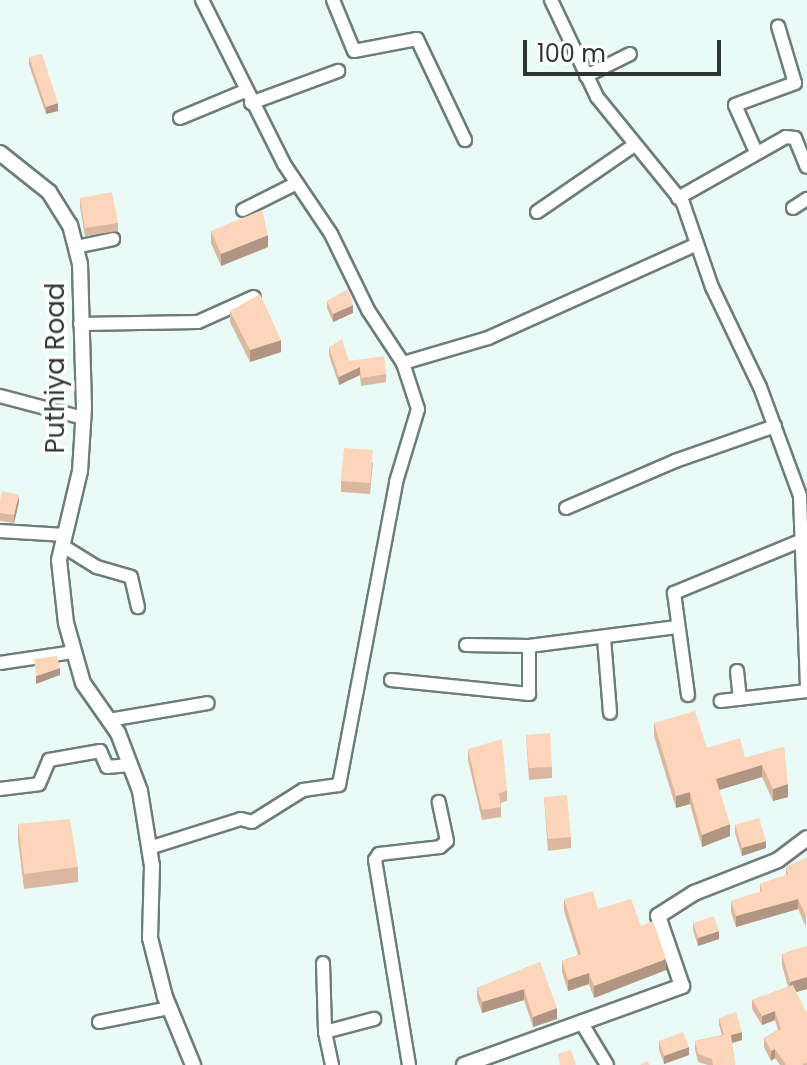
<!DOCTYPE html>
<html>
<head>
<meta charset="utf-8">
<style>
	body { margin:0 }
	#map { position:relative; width:807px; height:1065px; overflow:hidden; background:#eafaf7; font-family:Poppins,sans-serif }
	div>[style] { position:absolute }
	.roads { filter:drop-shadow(2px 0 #6e7d79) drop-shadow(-2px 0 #6e7d79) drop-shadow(0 2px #6e7d79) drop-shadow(0 -2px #6e7d79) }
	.minor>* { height:12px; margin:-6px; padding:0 6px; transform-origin:6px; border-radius:6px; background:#fff }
	.tertiary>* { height:14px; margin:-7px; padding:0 7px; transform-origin:7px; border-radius:7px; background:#fff }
	.wall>* { inset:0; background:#d9b7a0 }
	.shaded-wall>* { inset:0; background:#b09582 }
	.building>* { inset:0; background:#fcd5ba }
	span { translate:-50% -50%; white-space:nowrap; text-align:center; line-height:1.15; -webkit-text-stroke:7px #fff; paint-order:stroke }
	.street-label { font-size:26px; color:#2e3533 }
	.scale { position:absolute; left:523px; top:40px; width:198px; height:36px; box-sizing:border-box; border:4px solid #2e3533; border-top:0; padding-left:10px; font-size:24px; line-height:28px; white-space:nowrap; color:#2e3533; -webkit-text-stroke:6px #fff; paint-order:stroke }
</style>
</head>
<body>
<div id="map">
	<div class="roads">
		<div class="minor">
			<i style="left:202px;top:0;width:183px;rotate:63.4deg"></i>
			<i style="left:284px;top:164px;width:84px;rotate:56.1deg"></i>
			<i style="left:331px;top:234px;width:85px;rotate:64deg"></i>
			<i style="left:368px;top:310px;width:64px;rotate:56.6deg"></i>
			<i style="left:403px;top:363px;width:89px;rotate:-16.4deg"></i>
			<i style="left:488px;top:338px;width:229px;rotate:-24.2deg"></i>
			<i style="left:333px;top:0;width:55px;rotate:67.6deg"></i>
			<i style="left:354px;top:51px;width:64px;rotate:-10.8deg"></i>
			<i style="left:417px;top:39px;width:112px;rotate:64.6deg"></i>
			<i style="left:551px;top:0;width:107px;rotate:64.6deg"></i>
			<i style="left:597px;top:97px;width:136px;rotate:50.9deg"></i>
			<i style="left:683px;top:203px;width:89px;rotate:71deg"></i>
			<i style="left:712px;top:287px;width:111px;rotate:64.4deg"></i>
			<i style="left:760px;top:387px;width:116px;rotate:69.8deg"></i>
			<i style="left:800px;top:496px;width:195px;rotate:87.9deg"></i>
			<i style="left:807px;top:691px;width:87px;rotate:173.4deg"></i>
			<i style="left:586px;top:76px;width:49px;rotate:-26.6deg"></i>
			<i style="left:251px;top:103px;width:93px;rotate:-20.2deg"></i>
			<i style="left:180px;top:118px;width:70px;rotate:-22.6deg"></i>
			<i style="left:756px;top:152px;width:51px;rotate:-114.1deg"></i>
			<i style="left:735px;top:105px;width:64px;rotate:-20.1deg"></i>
			<i style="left:795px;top:83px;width:59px;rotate:-106.6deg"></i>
			<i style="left:678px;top:198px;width:124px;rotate:-29.5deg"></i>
			<i style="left:786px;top:137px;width:9px;rotate:6deg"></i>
			<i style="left:795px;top:138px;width:31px;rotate:68deg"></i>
			<i style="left:793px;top:208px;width:17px;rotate:-33deg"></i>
			<i style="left:243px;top:210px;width:60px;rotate:-26.6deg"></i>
			<i style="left:537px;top:212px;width:116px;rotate:-34.5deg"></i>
			<i style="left:76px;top:247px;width:38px;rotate:-12deg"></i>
			<i style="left:80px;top:324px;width:118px;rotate:-1deg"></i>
			<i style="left:198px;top:322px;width:61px;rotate:-24.1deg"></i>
			<i style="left:0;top:396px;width:86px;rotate:14.8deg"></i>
			<i style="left:566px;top:508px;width:119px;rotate:-23.3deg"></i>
			<i style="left:675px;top:461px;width:106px;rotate:-19.3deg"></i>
			<i style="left:0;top:531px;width:65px;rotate:3.5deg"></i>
			<i style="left:63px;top:546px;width:40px;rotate:32deg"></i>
			<i style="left:97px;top:567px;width:35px;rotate:16deg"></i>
			<i style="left:131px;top:577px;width:31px;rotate:77deg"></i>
			<i style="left:604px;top:638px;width:75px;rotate:85.4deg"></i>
			<i style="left:466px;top:645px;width:63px;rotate:0.9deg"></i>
			<i style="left:529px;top:646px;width:149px;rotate:-7.3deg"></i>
			<i style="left:0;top:663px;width:75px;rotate:-8.5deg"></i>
			<i style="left:737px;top:671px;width:28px;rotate:84deg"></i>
			<i style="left:391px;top:680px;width:139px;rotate:5.8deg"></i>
			<i style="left:529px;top:694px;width:48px;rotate:-90deg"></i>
			<i style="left:688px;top:695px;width:103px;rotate:-97.8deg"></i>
			<i style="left:674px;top:593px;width:142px;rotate:-22.4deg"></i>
			<i style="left:109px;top:720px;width:100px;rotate:-9.7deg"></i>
			<i style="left:0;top:789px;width:39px;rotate:-7deg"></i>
			<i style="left:39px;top:784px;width:26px;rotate:-67deg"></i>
			<i style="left:49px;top:760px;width:52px;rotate:-10deg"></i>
			<i style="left:100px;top:751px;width:17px;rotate:66deg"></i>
			<i style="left:107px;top:767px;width:23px;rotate:-5deg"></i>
			<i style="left:149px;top:848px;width:96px;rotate:-17.5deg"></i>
			<i style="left:241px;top:819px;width:11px;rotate:15deg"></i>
			<i style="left:252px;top:822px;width:60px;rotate:-32.1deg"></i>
			<i style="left:303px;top:790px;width:36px;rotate:-8deg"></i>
			<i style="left:339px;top:785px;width:308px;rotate:-79.3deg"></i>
			<i style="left:396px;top:482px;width:76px;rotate:-73.2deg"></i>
			<i style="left:418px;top:409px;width:48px;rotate:-108.1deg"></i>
			<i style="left:323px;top:963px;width:69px;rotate:88.3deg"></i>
			<i style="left:325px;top:1032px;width:34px;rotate:78deg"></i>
			<i style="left:99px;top:1022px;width:71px;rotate:-11.3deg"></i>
			<i style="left:581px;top:1022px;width:50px;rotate:58.8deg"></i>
			<i style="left:325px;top:1032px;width:51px;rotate:-14.9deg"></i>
			<i style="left:409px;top:1065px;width:208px;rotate:-99.4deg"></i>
			<i style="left:375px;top:860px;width:7px;rotate:-56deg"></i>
			<i style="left:379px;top:854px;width:61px;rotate:-6.5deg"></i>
			<i style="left:440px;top:847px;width:9px;rotate:-41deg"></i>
			<i style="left:447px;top:841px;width:40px;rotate:-102deg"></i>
		</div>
		<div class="tertiary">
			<i style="left:0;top:153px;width:63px;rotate:38.5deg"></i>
			<i style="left:49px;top:192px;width:39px;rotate:58deg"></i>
			<i style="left:70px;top:225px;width:40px;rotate:75.6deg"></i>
			<i style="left:80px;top:264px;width:144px;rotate:88.4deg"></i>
			<i style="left:84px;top:408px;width:63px;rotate:93.6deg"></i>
			<i style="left:80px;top:471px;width:91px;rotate:103.3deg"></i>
			<i style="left:59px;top:560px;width:63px;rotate:83.7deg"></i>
			<i style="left:66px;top:623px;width:62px;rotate:74.2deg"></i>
			<i style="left:83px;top:683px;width:61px;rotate:55deg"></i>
			<i style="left:118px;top:733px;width:62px;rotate:69.2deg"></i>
			<i style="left:140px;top:791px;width:76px;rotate:80.9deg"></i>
			<i style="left:152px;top:866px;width:72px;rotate:91.6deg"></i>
			<i style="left:150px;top:938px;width:61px;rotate:75.7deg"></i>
			<i style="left:165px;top:997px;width:74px;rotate:67.6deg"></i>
			<i style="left:464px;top:1065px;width:232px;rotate:-19.9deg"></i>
			<i style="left:682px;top:986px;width:74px;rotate:-108.9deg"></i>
			<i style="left:658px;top:916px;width:43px;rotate:-32.6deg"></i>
			<i style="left:694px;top:893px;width:90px;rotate:-21.4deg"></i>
			<i style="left:778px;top:860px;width:36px;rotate:-37deg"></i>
		</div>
	</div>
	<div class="wall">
		<i style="clip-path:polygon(29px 57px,58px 111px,46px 114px,29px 65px)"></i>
		<i style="clip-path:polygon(80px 198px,118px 223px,118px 231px,85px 236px,80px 206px)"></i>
		<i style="clip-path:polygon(211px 231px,268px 247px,221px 266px,211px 243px)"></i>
		<i style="clip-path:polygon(327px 301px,353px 313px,333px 322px,327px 308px)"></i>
		<i style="clip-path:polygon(230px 311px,281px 352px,250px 362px,230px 322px)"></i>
		<i style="clip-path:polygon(329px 347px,349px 361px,386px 374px,386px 382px,361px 386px,360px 375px,339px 385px,329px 355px)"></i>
		<i style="clip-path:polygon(373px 462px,370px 494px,341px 492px,341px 481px)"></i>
		<i style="clip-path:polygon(0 500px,19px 502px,14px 523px,0 521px)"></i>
		<i style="clip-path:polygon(654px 723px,707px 748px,745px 758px,784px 747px,788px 797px,773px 801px,762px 777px,719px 790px,730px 836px,702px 847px,690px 804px,676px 808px,654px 736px)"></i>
		<i style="clip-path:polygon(526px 735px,552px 767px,552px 778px,529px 780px)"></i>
		<i style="clip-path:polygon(468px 749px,507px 791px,507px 801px,501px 803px,501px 817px,482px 820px,468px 760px)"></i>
		<i style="clip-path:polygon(544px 797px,571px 837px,571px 848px,548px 851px)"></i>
		<i style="clip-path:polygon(18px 824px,78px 867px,78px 882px,24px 889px,18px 839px)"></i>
		<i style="clip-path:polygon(735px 825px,766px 848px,742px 856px,735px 833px)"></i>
		<i style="clip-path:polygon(807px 858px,806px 927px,798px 909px,736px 927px,731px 912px,731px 901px,760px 892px,760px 884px,786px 875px,786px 867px)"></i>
		<i style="clip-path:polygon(564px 899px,598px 909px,641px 926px,666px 970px,594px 998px,589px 984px,568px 991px,562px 972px,562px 961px,578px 955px,564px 911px)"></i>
		<i style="clip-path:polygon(693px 923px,719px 939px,698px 946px,693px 930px)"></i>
		<i style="clip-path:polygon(807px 946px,807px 989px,796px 992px,807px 1065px,780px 1065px,775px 1058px,771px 1061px,764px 1047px,764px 1038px,778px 1030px,775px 1020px,762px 1025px,752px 1009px,752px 1000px,788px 987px,782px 965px,782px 954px)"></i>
		<i style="clip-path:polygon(540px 962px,557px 1019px,533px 1027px,524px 1000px,482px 1013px,477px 998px,477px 988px)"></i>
		<i style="clip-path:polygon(719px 1018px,742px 1040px,732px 1043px,735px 1065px,708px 1065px,698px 1062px,695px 1049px,695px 1041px,722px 1035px,719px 1025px)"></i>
		<i style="clip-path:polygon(659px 1041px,689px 1055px,664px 1064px,659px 1049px)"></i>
	</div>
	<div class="shaded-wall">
		<i style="clip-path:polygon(58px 103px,58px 111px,46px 114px,46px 107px)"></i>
		<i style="clip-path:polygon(268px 235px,268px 247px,221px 266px,221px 254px)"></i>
		<i style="clip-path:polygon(353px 305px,353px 313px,333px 322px,333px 314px)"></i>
		<i style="clip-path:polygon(281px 340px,281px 352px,250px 362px,250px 350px)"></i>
		<i style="clip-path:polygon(360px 367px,360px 375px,339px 385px,339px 377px)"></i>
		<i style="clip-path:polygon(19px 495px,19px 502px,14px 523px,14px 515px)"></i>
		<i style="clip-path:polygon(60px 668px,60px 675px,36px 684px,36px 676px)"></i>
		<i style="clip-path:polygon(762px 765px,762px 777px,716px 791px,716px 779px)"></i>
		<i style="clip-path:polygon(788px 784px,788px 797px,773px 801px,773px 789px)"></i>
		<i style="clip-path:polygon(690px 792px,690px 804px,676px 808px,676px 796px)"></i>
		<i style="clip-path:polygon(730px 824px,730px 836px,702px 847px,702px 835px)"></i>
		<i style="clip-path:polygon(766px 841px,766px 848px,742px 856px,742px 848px)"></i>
		<i style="clip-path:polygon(798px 899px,798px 909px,736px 927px,736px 916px)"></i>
		<i style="clip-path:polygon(719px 931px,719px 939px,698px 946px,698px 938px)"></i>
		<i style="clip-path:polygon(666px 959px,666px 970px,594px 998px,594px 986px)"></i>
		<i style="clip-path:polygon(589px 973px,589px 984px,568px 991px,568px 980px)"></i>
		<i style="clip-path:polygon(807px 977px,807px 989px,790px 994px,790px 982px)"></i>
		<i style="clip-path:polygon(524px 989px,524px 1000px,482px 1013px,482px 1002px)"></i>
		<i style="clip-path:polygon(557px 1008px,557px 1019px,533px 1027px,533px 1017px)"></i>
		<i style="clip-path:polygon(775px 1011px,775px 1020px,762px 1025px,762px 1016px)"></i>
		<i style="clip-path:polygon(742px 1032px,742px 1040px,731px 1043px,731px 1035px)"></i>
		<i style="clip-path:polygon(689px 1047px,689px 1055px,664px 1064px,664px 1056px)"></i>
		<i style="clip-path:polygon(775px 1049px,775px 1058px,771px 1061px,771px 1051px)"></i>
	</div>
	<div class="building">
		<i style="clip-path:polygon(42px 54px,58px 103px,46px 107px,29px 57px)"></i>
		<i style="clip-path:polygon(112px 192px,118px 223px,85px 228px,80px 198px)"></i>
		<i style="clip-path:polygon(262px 210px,268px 235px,221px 254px,211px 231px)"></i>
		<i style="clip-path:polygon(348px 289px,353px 305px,333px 314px,327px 301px)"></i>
		<i style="clip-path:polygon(260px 294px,281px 340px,250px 350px,230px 311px)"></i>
		<i style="clip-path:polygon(342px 339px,349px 361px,384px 356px,386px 374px,361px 378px,360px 367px,339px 377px,329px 347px)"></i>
		<i style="clip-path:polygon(344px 448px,373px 450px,370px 483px,341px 481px)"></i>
		<i style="clip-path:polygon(2px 491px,19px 495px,14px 515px,0 513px,0 500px)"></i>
		<i style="clip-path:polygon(57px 656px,60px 668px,36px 676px,34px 659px)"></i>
		<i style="clip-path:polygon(695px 711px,707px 748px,740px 738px,745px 758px,784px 747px,788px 784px,773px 789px,762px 765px,716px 779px,730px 824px,702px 835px,690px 792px,676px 796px,654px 723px)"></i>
		<i style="clip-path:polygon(550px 733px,552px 767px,529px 768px,526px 735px)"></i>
		<i style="clip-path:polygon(502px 739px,507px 791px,499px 793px,501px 807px,482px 810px,468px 749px)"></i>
		<i style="clip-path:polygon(567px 795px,571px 837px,548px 839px,544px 797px)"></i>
		<i style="clip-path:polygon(759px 818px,766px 841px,742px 848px,735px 825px)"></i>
		<i style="clip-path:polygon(70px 819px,78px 867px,24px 874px,18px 824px)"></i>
		<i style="clip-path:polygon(807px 858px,807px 916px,806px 916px,798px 899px,736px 916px,731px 901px,762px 891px,760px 884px,788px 874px,786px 867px)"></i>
		<i style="clip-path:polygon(593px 891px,598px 909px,631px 899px,641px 926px,653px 921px,666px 959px,594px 986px,589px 973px,568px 980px,562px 961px,581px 954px,564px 899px)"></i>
		<i style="clip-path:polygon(714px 916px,719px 931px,698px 938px,693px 923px)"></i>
		<i style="clip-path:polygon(807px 946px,807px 977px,790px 982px,782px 954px)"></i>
		<i style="clip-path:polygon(540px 962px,557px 1008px,533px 1017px,524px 989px,482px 1002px,477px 988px)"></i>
		<i style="clip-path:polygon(793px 985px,807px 1014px,807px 1062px,802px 1065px,786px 1065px,775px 1049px,771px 1051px,764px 1038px,781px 1029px,775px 1011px,762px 1016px,752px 1000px)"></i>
		<i style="clip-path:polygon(736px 1012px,742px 1032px,731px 1035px,735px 1065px,713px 1065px,712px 1059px,698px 1054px,695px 1041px,724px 1035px,719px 1018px)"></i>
		<i style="clip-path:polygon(683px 1032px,689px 1047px,664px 1056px,659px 1041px)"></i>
		<i style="clip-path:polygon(571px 1050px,576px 1065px,560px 1065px,558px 1054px)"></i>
		<i style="clip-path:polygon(647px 1061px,650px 1065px,640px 1065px)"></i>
	</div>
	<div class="street-label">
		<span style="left:56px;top:368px;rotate:-90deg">Puthiya Road</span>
	</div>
	<div class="scale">100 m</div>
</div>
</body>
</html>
